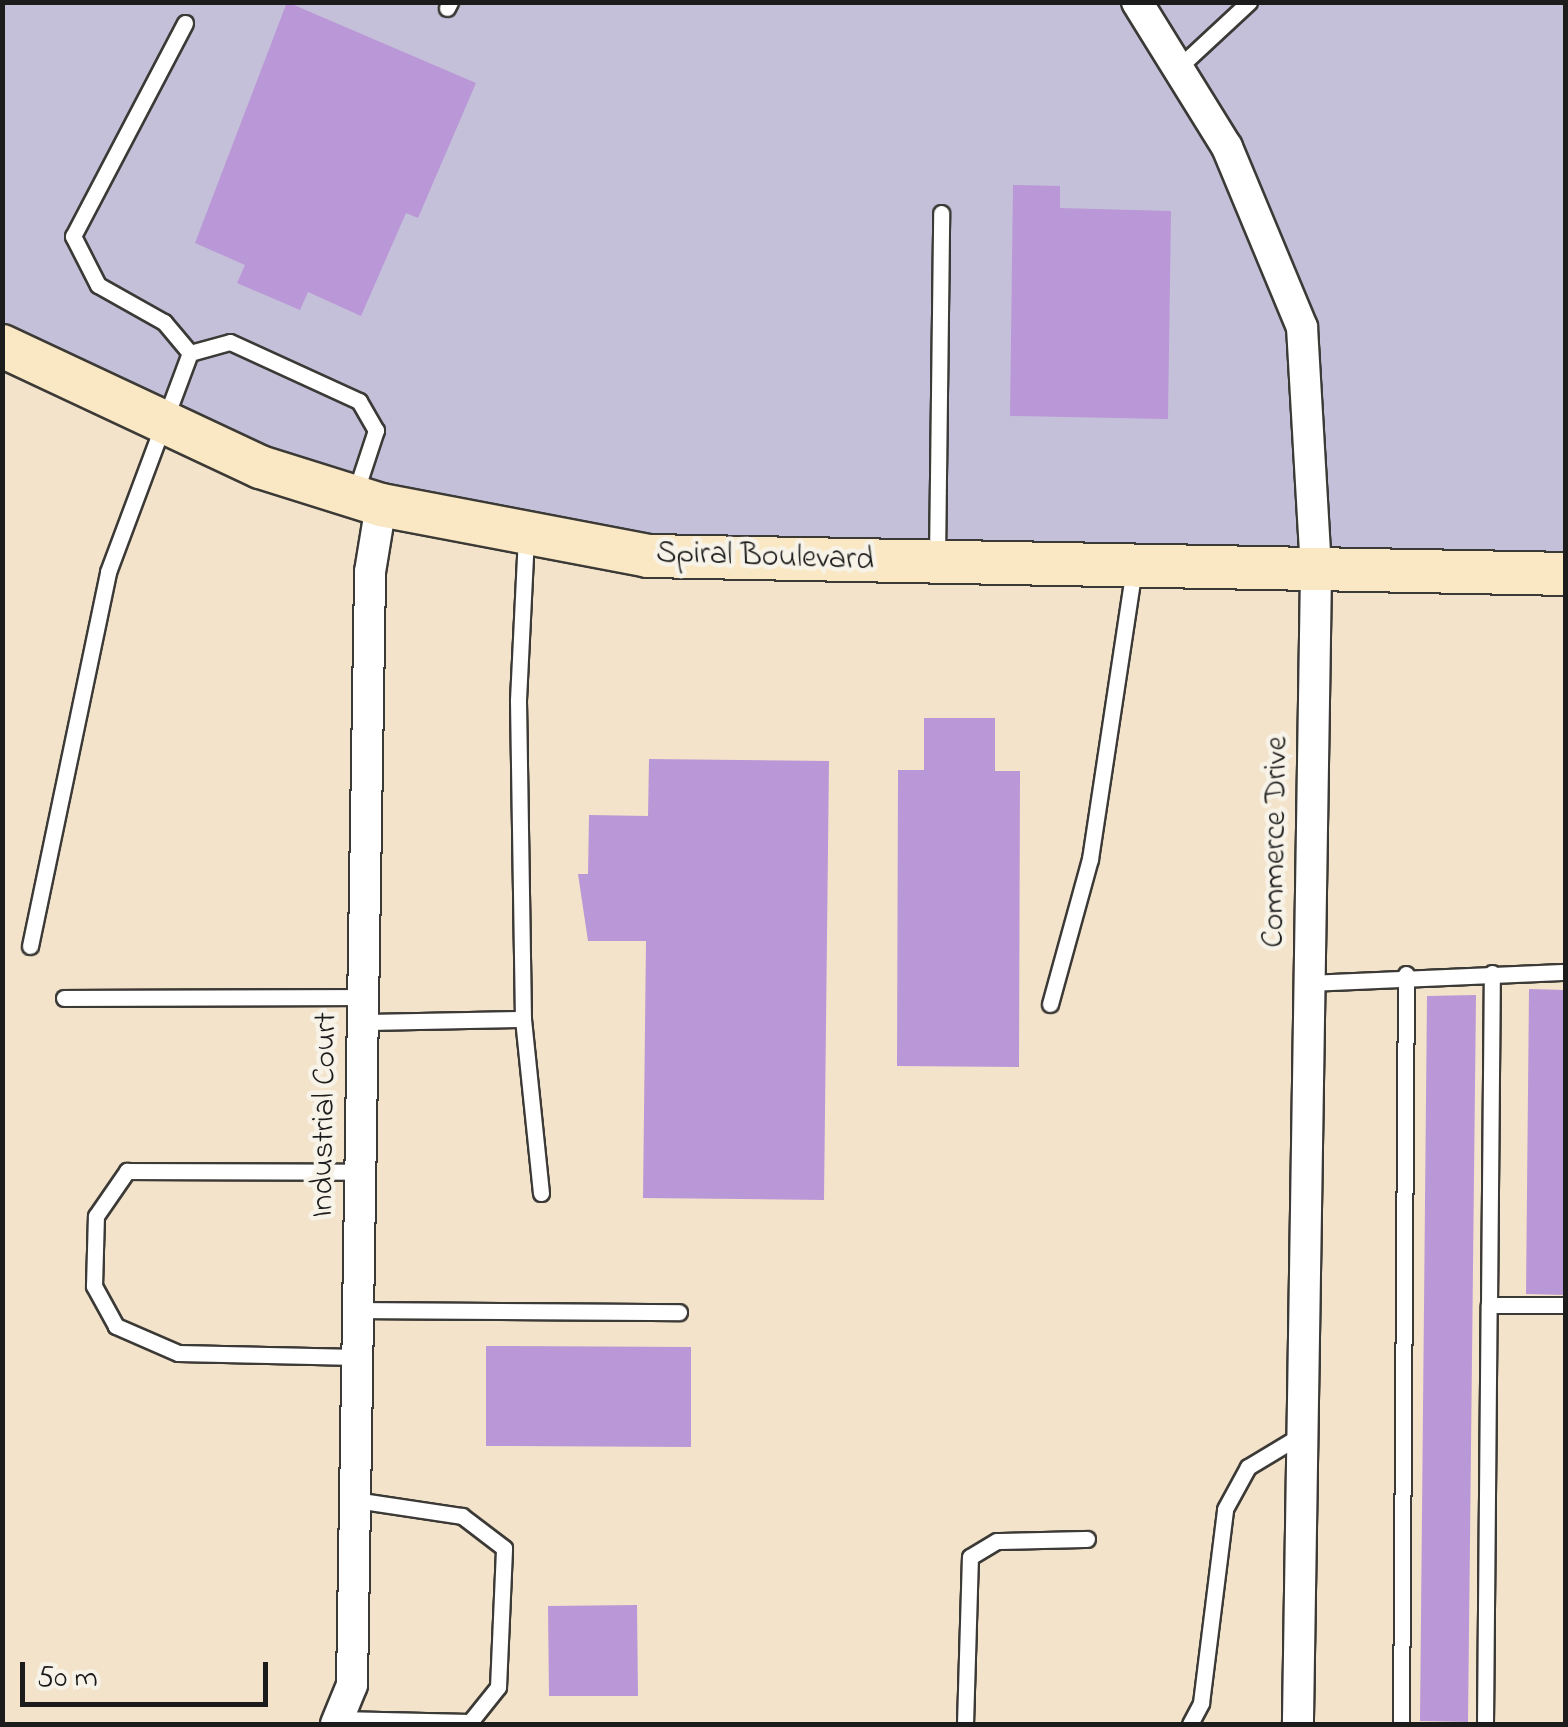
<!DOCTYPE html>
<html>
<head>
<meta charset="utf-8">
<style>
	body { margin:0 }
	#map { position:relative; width:1568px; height:1727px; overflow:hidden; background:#f4e3cb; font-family:"Indie Flower",sans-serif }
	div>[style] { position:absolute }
	.industrial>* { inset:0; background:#c5c0da }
	.building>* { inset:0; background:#ba97d6 }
	.roads { filter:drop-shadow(2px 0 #3c3a36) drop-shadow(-2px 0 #3c3a36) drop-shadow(0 2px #3c3a36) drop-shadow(0 -2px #3c3a36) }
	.lane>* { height:15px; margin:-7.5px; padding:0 7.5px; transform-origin:7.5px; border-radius:7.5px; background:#fff }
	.street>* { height:30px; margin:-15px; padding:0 15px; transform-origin:15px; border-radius:15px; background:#fff }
	.secondary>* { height:42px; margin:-21px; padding:0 21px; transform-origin:21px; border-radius:21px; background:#fae7c3 }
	span { translate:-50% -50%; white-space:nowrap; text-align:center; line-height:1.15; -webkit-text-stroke:9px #f7f3e8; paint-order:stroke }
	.street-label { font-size:32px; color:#1c1c1c }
	.frame { position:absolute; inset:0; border:5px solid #1c1c1c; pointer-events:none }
	.scale { position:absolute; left:20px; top:1662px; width:248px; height:45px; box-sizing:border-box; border:5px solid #1c1c1c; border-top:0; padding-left:12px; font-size:30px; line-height:35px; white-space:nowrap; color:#1c1c1c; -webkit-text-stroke:8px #f7f3e8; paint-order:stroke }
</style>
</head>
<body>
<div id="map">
	<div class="industrial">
		<i style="clip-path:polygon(3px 3px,1565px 3px,1565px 574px,648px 556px,381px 505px,3px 346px)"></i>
	</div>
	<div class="building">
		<i style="clip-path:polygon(287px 2px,476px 83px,418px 218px,406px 213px,361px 316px,308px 292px,300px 310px,237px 283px,245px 265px,195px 243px)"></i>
		<i style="clip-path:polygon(1013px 185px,1060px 186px,1060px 208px,1171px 211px,1168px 419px,1010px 416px)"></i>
		<i style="clip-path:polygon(924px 718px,995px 718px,995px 771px,1020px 771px,1019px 1067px,897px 1066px,898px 770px,924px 770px)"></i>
		<i style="clip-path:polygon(649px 759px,829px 761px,824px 1200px,643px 1198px,646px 941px,588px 941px,578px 874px,588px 874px,589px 815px,648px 816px)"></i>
		<i style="clip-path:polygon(1529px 989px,1566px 990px,1566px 1295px,1526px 1294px)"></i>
		<i style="clip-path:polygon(1476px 995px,1468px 1722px,1420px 1721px,1427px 996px)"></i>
		<i style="clip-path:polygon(486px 1346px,691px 1347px,691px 1447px,486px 1446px)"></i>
		<i style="clip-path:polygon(637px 1605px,638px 1696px,549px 1696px,548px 1606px)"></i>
	</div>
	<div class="roads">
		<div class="lane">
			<i style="left:447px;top:8px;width:7px;rotate:-63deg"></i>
			<i style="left:185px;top:23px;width:241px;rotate:117.7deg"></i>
			<i style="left:73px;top:236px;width:55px;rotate:63deg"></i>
			<i style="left:98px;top:285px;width:76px;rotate:29.3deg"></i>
			<i style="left:164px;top:322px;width:40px;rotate:50deg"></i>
			<i style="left:1178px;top:68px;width:97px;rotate:-42.9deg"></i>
			<i style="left:526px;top:536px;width:165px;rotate:92.8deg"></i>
			<i style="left:518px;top:701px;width:318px;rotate:89.1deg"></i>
			<i style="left:523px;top:1019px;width:175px;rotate:84.1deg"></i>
			<i style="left:937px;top:559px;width:346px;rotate:-89.3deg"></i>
			<i style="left:30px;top:946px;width:382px;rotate:-78.2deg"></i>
			<i style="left:108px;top:572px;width:234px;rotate:-69.5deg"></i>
			<i style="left:190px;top:353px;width:41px;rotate:-15.4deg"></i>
			<i style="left:230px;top:342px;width:142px;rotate:24.6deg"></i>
			<i style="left:359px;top:401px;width:34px;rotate:60deg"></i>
			<i style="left:376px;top:430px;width:67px;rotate:108.2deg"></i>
			<i style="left:1310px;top:983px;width:256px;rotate:-2.5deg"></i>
			<i style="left:64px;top:998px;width:299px;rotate:-0.2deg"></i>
			<i style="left:1050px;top:1004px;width:150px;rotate:-74.6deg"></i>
			<i style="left:1090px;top:859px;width:294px;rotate:-81.4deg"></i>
			<i style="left:363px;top:1022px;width:160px;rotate:-1.1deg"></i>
			<i style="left:1489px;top:1305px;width:332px;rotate:-89.5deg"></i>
			<i style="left:358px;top:1310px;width:321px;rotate:0.4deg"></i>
			<i style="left:357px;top:1357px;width:179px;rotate:-178.7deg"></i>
			<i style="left:178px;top:1353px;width:68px;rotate:-156.5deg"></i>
			<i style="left:116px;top:1326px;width:46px;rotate:-118.8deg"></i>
			<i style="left:94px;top:1286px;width:70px;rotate:-88.4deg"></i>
			<i style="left:96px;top:1216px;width:55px;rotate:-55.4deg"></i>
			<i style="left:127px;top:1171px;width:233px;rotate:0.2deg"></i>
			<i style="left:338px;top:1719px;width:132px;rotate:1.3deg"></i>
			<i style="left:470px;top:1722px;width:45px;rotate:-51.3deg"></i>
			<i style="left:498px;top:1687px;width:139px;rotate:-87.5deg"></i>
			<i style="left:504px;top:1548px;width:53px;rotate:-142.7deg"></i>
			<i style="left:462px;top:1516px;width:108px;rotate:-171.5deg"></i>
			<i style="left:965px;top:1724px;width:167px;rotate:-88.3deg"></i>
			<i style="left:970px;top:1557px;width:31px;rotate:-31deg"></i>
			<i style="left:997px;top:1541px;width:90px;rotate:-1.3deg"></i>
			<i style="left:1190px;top:1724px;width:24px;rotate:-62deg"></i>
			<i style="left:1201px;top:1703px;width:195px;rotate:-82.9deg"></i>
			<i style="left:1225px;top:1509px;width:48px;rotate:-61.3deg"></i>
			<i style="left:1248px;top:1467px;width:64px;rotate:-31deg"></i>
			<i style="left:1401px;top:1724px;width:750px;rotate:-89.62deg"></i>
			<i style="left:1485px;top:1724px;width:419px;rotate:-89.5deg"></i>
			<i style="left:1489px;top:1305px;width:77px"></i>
		</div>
		<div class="street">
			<i style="left:1137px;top:2px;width:171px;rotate:58.2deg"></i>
			<i style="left:1227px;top:147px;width:195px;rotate:67.4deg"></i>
			<i style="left:1302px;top:327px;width:246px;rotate:86.7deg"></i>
			<i style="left:1316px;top:573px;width:1151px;rotate:90.9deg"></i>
			<i style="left:336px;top:1724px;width:42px;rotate:-67.7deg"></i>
			<i style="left:352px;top:1685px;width:1113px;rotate:-89.07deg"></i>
			<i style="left:370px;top:572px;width:68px;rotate:-80.7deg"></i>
		</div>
		<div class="secondary">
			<i style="left:2px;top:346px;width:285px;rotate:25.1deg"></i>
			<i style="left:260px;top:467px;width:127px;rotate:17.4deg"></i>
			<i style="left:381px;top:505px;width:272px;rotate:10.8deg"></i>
			<i style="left:648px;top:556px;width:918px;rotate:1.12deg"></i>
		</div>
	</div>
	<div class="street-label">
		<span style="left:765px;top:558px;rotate:2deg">Spiral Boulevard</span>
		<span style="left:1277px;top:842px;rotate:-89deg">Commerce Drive</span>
		<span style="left:326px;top:1115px;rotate:-89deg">Industrial Court</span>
	</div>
	<div class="frame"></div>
	<div class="scale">50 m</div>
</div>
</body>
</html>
